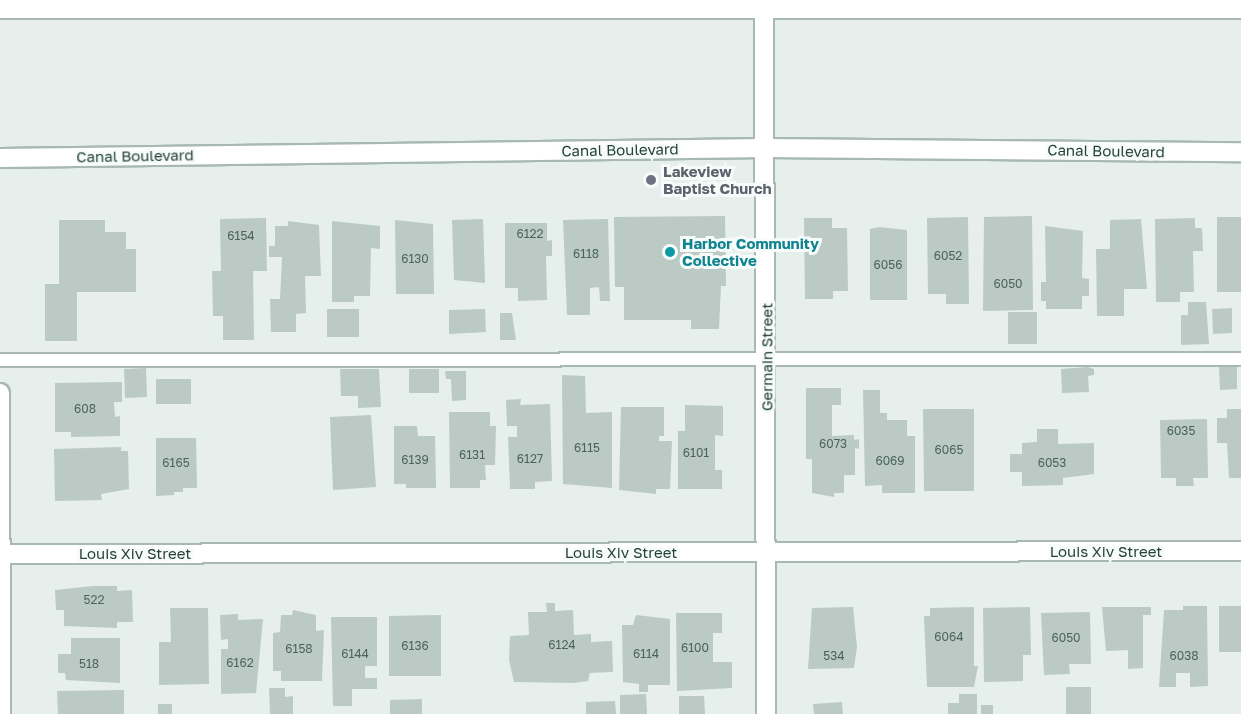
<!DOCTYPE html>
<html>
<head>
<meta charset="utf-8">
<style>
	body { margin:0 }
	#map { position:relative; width:1241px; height:714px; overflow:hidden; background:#e6efeb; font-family:"Golos Text",sans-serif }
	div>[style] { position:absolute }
	.building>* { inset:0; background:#bbcac4 }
	.roads { filter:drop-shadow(2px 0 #a8b8b2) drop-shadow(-2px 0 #a8b8b2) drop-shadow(0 2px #a8b8b2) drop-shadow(0 -2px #a8b8b2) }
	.service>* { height:12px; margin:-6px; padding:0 6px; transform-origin:6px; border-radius:6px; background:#fff }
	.minor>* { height:18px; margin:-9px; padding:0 9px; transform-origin:9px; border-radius:9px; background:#fff }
	.secondary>* { height:18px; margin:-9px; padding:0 9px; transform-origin:9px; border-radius:9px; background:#fff }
	.dots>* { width:16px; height:16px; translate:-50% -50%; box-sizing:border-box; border:3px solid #f7fbf9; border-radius:50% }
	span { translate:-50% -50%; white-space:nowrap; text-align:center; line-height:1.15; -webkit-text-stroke:6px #f7fbf9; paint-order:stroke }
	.number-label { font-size:12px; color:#4a645c }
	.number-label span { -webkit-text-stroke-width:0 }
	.street-label { font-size:15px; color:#24423a }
	.worship-label { font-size:15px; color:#5b616d; font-weight:700 }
	.left { translate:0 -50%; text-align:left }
	.culture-label { font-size:15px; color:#0d838f; font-weight:700 }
</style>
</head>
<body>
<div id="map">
	<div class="building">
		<i style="clip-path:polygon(725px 216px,726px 286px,721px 286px,719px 329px,691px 329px,691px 320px,624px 320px,624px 287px,615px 287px,614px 217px)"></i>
		<i style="clip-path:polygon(1032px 216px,1033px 310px,983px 311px,984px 217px)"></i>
		<i style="clip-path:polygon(968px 217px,969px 304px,946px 304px,946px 294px,928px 294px,927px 218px)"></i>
		<i style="clip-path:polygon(1217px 217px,1241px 217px,1241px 292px,1217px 292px)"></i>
		<i style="clip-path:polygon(266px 218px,267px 271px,253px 271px,254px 340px,223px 340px,223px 316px,213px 316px,212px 271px,221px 271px,220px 219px)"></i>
		<i style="clip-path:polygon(804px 218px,832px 218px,832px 228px,847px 228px,848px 291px,833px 291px,833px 299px,805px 299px)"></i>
		<i style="clip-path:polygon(1195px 218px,1195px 228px,1202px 228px,1203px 251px,1193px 251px,1194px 292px,1180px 292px,1180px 302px,1156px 302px,1155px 219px)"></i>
		<i style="clip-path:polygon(483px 219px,485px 283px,454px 280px,452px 220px)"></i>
		<i style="clip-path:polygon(608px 219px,610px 301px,600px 301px,599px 287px,590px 288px,590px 315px,567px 315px,563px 220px)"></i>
		<i style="clip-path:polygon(1141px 219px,1147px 289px,1124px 289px,1124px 316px,1097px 316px,1096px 249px,1110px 249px,1110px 220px)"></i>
		<i style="clip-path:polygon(59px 220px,105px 220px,105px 232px,126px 232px,126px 249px,136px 249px,136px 292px,77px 292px,77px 341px,45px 341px,45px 284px,59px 284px)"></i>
		<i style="clip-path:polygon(395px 220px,433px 224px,434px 294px,396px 294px)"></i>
		<i style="clip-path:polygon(288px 221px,319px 225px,321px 276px,305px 276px,306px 313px,296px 314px,296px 332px,271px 332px,270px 299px,280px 299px,282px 257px,269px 257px,269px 246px,275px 246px,275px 226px,288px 226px)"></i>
		<i style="clip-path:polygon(332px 221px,380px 226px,380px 249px,371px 248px,370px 296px,354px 296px,354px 302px,332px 302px)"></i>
		<i style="clip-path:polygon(505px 223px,547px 223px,547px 241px,552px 240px,552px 256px,546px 256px,547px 300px,518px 301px,518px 288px,505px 288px)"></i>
		<i style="clip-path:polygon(1045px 226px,1083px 231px,1082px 278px,1089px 279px,1089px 296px,1082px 296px,1082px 309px,1046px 309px,1046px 301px,1041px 301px,1041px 282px,1046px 282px)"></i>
		<i style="clip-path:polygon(879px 227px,907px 230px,907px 300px,870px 300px,870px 229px)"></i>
		<i style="clip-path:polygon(1188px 302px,1206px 302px,1209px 344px,1181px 345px,1181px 315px,1188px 315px)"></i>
		<i style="clip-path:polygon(1232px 308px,1232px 333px,1213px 334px,1212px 309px)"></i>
		<i style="clip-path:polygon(327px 309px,359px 309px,359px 337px,327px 337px)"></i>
		<i style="clip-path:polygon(485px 309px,486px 332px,449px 334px,449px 310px)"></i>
		<i style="clip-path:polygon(1008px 312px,1037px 312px,1037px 344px,1008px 344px)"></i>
		<i style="clip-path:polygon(500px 313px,512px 313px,516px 340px,500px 340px)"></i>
		<i style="clip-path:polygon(1219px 366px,1237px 366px,1237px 389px,1220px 390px)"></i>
		<i style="clip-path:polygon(1088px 367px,1094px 369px,1094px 375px,1088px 376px,1089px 392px,1062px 393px,1061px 369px)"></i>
		<i style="clip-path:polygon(146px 368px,147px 397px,125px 398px,124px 369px)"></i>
		<i style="clip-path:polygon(340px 369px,379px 369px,381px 407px,358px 408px,358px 396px,341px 396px)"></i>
		<i style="clip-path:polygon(409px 369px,439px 369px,439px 393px,409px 393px)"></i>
		<i style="clip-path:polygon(445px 371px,466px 371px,466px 400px,452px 401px,451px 379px,446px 379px)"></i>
		<i style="clip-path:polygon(562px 375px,585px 376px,586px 413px,612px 412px,612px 488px,563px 484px)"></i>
		<i style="clip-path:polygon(156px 379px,191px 379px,191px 404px,156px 404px)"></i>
		<i style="clip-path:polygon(122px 382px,122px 402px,114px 402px,115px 417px,120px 416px,120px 436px,71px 437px,71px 432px,55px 432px,55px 383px)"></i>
		<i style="clip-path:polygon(806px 388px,841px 388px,841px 405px,832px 405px,832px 436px,854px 435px,854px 440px,859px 439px,859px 449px,855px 448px,855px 475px,844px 475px,844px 493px,834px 493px,834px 497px,812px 493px,812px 459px,806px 459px)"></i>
		<i style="clip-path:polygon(863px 390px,880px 390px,880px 413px,887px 413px,887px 420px,907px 420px,907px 436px,915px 436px,915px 493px,882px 493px,882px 485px,865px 486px)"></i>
		<i style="clip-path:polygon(521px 399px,520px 405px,550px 404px,552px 481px,535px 482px,535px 489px,510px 489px,508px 437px,517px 437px,517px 426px,507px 426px,506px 400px)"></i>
		<i style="clip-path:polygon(685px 405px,723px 406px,723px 436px,715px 435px,715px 470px,722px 470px,722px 489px,678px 489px,678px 431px,685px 431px)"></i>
		<i style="clip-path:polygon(621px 407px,664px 407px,664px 436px,659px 436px,659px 441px,672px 441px,670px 489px,656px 489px,656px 494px,619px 490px)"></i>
		<i style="clip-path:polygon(923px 409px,974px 409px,974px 491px,924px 491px)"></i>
		<i style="clip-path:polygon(1227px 409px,1241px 409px,1241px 478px,1229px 478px,1227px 443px,1217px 443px,1217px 418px,1227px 418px)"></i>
		<i style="clip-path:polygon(449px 412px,490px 412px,490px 426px,496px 426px,495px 465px,485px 465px,486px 480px,480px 480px,480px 488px,450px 488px)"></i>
		<i style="clip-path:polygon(371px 415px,376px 487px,333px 490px,330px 417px)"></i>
		<i style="clip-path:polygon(1207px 419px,1208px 478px,1193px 478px,1194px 486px,1176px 486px,1176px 478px,1161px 478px,1160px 420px)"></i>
		<i style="clip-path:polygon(394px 426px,417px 426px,418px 436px,435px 436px,436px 488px,406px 488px,406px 484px,394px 484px)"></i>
		<i style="clip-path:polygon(1037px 429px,1058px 429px,1058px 444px,1094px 443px,1094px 474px,1063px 478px,1063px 485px,1022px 486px,1022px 472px,1010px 472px,1010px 454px,1022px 454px,1022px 443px,1037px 442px)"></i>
		<i style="clip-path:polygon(156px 438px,196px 438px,197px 488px,183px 488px,183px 492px,174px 492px,174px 495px,156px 496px)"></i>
		<i style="clip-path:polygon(121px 447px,121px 451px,128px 451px,129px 489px,101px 494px,102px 500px,55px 501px,54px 449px)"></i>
		<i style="clip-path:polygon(93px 586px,117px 586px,117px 591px,132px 590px,133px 622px,117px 622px,117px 628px,64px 626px,64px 610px,56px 610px,55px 590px)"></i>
		<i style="clip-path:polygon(546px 603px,555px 603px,555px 611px,573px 610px,574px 635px,591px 634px,591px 642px,612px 641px,613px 672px,590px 673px,588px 681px,574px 683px,514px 682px,509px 660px,510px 636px,529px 635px,528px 612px,547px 612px)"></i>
		<i style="clip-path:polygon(1183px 606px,1207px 606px,1208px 686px,1190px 687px,1190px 673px,1176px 673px,1176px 687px,1159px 687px,1164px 610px,1183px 610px)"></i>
		<i style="clip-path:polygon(1219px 606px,1241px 606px,1241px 652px,1219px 652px)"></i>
		<i style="clip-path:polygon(853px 607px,857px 647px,854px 668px,808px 669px,812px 608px)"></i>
		<i style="clip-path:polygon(974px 607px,974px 666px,978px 666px,974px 687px,927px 687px,924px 616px,930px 616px,930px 608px)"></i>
		<i style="clip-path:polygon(1030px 607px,1031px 655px,1023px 655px,1023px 681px,984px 682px,983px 608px)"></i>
		<i style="clip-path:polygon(1102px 607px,1151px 607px,1151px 615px,1143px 615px,1143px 668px,1128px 669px,1128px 650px,1106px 651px)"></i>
		<i style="clip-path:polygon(170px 608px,208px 608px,209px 684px,159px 685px,159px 642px,171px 642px)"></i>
		<i style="clip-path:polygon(293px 610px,316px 615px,316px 631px,324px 630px,322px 681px,281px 681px,281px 671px,273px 671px,273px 633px,280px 632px,281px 615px,292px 615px)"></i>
		<i style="clip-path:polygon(1090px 612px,1091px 664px,1069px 664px,1070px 674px,1044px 675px,1041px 613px)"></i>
		<i style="clip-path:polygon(676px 613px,722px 613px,722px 633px,713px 633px,713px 662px,732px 662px,732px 688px,677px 691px)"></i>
		<i style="clip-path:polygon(238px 614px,238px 620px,263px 619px,256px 693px,221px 694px,221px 649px,228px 649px,228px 639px,221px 640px,220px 615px)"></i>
		<i style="clip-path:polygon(441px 615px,441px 676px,389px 676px,389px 616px)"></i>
		<i style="clip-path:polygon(636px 615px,670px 619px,670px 685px,648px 685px,648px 692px,639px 692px,639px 684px,623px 682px,622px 625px,633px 625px)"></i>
		<i style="clip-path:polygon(331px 617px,377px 617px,377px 666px,365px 666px,365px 678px,377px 678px,377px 689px,352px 689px,352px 706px,333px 706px)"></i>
		<i style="clip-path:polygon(71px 638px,120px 638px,120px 683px,66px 680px,65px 673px,58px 673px,58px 654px,71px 654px)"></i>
		<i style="clip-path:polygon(1066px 687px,1091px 687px,1091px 714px,1066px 714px)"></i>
		<i style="clip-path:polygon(269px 688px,285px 688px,285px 697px,293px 696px,293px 714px,270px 714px)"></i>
		<i style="clip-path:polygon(124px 690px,124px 714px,58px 714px,57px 691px)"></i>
		<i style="clip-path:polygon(646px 694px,647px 714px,620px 714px,620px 695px)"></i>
		<i style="clip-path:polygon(959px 694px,977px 694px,977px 714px,948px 714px,948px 703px,959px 703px)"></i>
		<i style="clip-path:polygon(679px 696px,704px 696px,705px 714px,679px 714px)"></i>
		<i style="clip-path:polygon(422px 699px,422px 714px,390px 714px,390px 700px)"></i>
		<i style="clip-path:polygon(615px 701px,616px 714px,586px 714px,586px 702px)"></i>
		<i style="clip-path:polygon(842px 702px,843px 714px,814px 714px,813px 704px)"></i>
		<i style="clip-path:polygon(158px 704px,172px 704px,172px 714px,158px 714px)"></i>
		<i style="clip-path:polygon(981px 705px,993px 705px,993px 714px,981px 714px)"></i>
	</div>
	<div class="roads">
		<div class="service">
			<i style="left:0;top:360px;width:1241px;rotate:-0.05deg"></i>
		</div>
		<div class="minor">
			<i style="left:764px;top:0;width:714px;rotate:89.84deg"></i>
			<i style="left:0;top:393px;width:321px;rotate:89.8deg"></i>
			<i style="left:0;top:554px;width:1241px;rotate:-0.14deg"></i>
		</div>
		<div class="secondary">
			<i style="left:0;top:9px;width:1241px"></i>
			<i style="left:0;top:158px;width:766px;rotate:-0.75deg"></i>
			<i style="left:766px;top:148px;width:475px;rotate:0.5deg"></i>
		</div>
	</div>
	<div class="dots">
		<i style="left:651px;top:180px;background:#6b7280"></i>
		<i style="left:670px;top:252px;background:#0f9aa8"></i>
	</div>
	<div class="number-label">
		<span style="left:530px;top:234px">6122</span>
		<span style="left:241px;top:236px">6154</span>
		<span style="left:586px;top:254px">6118</span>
		<span style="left:948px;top:256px">6052</span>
		<span style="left:415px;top:259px">6130</span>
		<span style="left:888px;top:265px">6056</span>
		<span style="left:1008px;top:284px">6050</span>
		<span style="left:85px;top:409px">608</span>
		<span style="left:1181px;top:431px">6035</span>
		<span style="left:833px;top:444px">6073</span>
		<span style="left:587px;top:448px">6115</span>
		<span style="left:949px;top:450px">6065</span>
		<span style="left:696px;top:453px">6101</span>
		<span style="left:472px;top:455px">6131</span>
		<span style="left:530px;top:459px">6127</span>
		<span style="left:415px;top:460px">6139</span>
		<span style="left:890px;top:461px">6069</span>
		<span style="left:176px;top:463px">6165</span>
		<span style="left:1052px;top:463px">6053</span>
		<span style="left:94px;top:600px">522</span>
		<span style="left:949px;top:637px">6064</span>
		<span style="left:1066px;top:638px">6050</span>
		<span style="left:562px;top:645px">6124</span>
		<span style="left:415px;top:646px">6136</span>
		<span style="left:695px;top:648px">6100</span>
		<span style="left:299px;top:649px">6158</span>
		<span style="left:355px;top:654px">6144</span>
		<span style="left:646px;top:654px">6114</span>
		<span style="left:834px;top:656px">534</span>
		<span style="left:1184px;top:656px">6038</span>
		<span style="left:240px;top:663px">6162</span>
		<span style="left:89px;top:664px">518</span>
	</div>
	<div class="street-label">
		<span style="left:620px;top:150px;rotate:-1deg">Canal Boulevard</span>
		<span style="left:1106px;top:151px;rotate:1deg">Canal Boulevard</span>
		<span style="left:135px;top:156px;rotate:-1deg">Canal Boulevard</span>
		<span style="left:767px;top:357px;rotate:-90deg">Germain Street</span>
		<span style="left:1106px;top:552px">Louis Xiv Street</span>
		<span style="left:621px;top:553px">Louis Xiv Street</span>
		<span style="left:135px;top:554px">Louis Xiv Street</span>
	</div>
	<div class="worship-label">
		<span class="left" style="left:663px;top:180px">Lakeview<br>Baptist Church</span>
	</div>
	<div class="culture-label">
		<span class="left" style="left:682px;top:252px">Harbor Community<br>Collective</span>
	</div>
</div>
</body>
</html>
